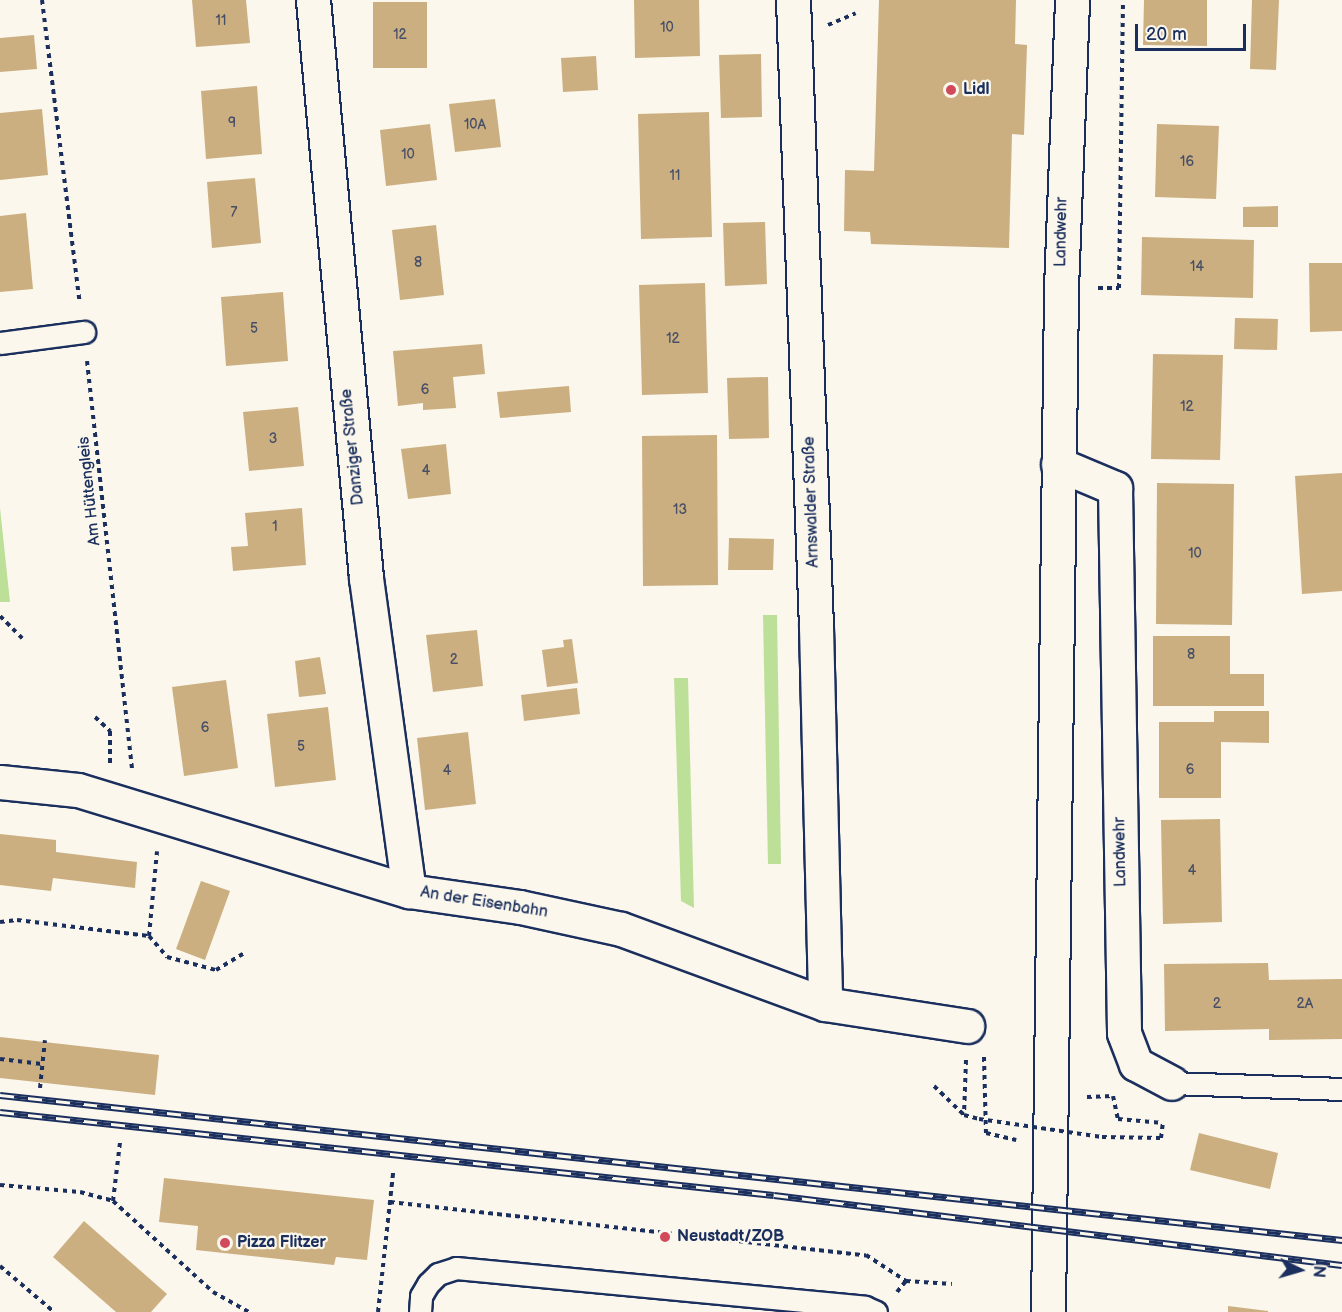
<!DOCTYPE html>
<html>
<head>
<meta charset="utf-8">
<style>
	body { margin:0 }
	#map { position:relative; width:1342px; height:1312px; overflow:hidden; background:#fbf7ec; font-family:"Balsamiq Sans",sans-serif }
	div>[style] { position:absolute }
	.green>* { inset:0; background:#bde099 }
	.building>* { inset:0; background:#cbaf81 }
	.path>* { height:4px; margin-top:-2px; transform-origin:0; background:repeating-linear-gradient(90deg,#1b2f5e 0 4.5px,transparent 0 9px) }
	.roads { filter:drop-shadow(2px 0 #1b2f5e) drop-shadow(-2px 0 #1b2f5e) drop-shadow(0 2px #1b2f5e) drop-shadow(0 -2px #1b2f5e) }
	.lane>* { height:21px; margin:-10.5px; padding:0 10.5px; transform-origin:10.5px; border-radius:10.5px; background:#fbf7ec }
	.street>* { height:33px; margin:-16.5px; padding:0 16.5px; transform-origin:16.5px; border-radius:16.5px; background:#fbf7ec }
	.secondary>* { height:33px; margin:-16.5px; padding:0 16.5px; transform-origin:16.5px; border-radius:16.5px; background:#fbf7ec }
	.rail>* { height:7px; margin-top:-3.5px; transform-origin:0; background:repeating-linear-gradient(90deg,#fbf7ec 0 14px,#1b2f5e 0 28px); box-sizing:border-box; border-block:2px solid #1b2f5e }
	.path-bridge>* { height:4px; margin-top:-2px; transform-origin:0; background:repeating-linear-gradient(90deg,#1b2f5e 0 4.5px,transparent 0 9px) }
	.dots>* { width:16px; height:16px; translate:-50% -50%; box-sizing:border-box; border:3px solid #fbf7ec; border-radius:50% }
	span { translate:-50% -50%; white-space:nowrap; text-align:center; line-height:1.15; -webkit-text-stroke:4.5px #fbf7ec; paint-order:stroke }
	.number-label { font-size:14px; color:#474f67 }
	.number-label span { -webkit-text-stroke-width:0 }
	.poi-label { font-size:16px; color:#1b2f5e; font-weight:700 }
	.left { translate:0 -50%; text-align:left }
	.street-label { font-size:16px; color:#1b2f5e }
	.north { position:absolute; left:1270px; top:1240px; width:60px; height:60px; -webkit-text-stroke:4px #fbf7ec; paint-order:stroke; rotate:95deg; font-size:16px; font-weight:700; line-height:24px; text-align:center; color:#1b2f5e }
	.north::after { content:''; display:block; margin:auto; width:21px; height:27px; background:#1b2f5e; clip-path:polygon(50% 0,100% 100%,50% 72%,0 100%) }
	.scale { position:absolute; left:1135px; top:24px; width:111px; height:27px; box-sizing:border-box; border:3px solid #1b2f5e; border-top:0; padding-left:8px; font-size:18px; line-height:21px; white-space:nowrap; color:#1b2f5e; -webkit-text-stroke:4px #fbf7ec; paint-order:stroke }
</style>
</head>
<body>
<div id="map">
	<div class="green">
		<i style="clip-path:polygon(0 508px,10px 602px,0 602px)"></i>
		<i style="clip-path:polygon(763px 615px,777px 615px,781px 864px,768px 864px)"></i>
		<i style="clip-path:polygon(674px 678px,688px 678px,694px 908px,681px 901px)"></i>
	</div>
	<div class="building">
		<i style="clip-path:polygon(192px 0,246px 0,250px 43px,196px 47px)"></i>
		<i style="clip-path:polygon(634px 0,699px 0,700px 56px,635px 58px)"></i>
		<i style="clip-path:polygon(879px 0,1016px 0,1015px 44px,1027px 45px,1024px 135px,1012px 134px,1009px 248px,871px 244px,870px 232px,844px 231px,845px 170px,874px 171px)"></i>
		<i style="clip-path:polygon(1144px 0,1207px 0,1207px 46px,1143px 45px)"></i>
		<i style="clip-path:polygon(1252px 0,1279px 0,1276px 70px,1250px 69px)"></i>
		<i style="clip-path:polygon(373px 2px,427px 2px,427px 68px,373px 68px)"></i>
		<i style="clip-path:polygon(34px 35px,37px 69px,0 72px,0 38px)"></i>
		<i style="clip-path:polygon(761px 54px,762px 117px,721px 118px,719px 55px)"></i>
		<i style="clip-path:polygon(596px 56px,598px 90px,563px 92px,561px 58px)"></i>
		<i style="clip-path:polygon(257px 86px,262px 154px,206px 159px,201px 91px)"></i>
		<i style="clip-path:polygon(495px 99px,501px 147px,455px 152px,449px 104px)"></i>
		<i style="clip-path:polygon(42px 109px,48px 175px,0 180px,0 113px)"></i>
		<i style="clip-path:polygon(709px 112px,712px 237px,641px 239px,638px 114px)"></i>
		<i style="clip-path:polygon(430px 124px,437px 180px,386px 186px,380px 130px)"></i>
		<i style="clip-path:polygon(1157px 124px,1219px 126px,1216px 199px,1155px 197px)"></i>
		<i style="clip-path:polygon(255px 178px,261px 243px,212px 248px,207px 182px)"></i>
		<i style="clip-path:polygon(1278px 206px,1278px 227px,1243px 227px,1243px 207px)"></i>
		<i style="clip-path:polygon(26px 213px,33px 289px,0 292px,0 216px)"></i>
		<i style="clip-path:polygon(765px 222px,767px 284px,725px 286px,723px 223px)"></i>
		<i style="clip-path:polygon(436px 225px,444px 295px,400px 300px,392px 230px)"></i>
		<i style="clip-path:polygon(1142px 237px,1254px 240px,1253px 298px,1141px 295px)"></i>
		<i style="clip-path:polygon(1309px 263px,1342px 263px,1342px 331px,1310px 332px)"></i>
		<i style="clip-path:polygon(705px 283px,708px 393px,642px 395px,639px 285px)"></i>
		<i style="clip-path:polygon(283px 292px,288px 361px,226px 366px,221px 297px)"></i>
		<i style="clip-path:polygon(1235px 318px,1278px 319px,1277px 350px,1234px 349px)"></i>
		<i style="clip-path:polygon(482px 344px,485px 374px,453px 377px,456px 408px,423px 410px,423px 403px,398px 406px,393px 351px)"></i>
		<i style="clip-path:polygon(1153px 354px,1223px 355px,1220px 460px,1151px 459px)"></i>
		<i style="clip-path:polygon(768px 377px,769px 438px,729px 439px,727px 378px)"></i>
		<i style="clip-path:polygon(569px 386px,571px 412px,500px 418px,497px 392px)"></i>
		<i style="clip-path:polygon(298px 407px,304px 466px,249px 471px,243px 412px)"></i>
		<i style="clip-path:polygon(717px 435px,718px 585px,643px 586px,642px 436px)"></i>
		<i style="clip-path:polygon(446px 444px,451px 494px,408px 499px,401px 449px)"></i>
		<i style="clip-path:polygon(1342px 473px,1342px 591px,1302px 594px,1295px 476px)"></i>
		<i style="clip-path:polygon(1157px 483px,1234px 484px,1232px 625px,1156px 624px)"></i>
		<i style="clip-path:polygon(302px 508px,306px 565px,233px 571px,231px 547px,248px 546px,245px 513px)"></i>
		<i style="clip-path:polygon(729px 538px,774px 539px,773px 570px,728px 570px)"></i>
		<i style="clip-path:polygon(477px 630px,483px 686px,433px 692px,426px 635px)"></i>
		<i style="clip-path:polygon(1153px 636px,1230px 636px,1230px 674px,1264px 674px,1264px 706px,1153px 706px)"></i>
		<i style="clip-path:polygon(572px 639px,578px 683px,547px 687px,542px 650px,564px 647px,563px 640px)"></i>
		<i style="clip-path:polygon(320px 657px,326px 694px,299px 697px,295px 661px)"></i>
		<i style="clip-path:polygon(226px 680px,238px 768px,184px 776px,172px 687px)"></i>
		<i style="clip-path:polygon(577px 688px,580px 714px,524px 721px,521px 695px)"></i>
		<i style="clip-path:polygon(328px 707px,336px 780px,275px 787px,267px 714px)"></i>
		<i style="clip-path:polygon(1214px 711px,1269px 711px,1269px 743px,1221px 742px,1221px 798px,1159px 798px,1159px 722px,1214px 722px)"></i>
		<i style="clip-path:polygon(468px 732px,476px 804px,425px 810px,417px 738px)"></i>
		<i style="clip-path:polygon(1220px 819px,1222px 922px,1163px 924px,1161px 820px)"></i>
		<i style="clip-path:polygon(0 834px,56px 840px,56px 852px,137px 862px,135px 888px,53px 878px,51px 891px,0 885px)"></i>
		<i style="clip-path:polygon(201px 881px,230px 891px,205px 960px,176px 949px)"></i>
		<i style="clip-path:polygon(1268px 963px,1269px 980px,1342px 979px,1342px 1039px,1269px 1040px,1269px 1029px,1165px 1031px,1164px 964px)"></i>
		<i style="clip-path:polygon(0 1037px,159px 1055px,155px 1095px,0 1078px)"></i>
		<i style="clip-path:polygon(1199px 1133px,1278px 1153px,1270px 1189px,1190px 1170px)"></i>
		<i style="clip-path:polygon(164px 1178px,374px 1200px,367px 1260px,336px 1257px,334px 1265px,196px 1250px,198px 1226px,159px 1222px)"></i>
		<i style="clip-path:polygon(84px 1221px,167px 1294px,151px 1312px,116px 1312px,53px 1257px)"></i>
		<i style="clip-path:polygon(1228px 1306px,1268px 1311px,1268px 1312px,1228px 1312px)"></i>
	</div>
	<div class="path">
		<i style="left:42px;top:0;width:305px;rotate:82.9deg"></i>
		<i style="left:828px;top:25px;width:30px;rotate:-23deg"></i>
		<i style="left:1098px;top:288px;width:21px"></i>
		<i style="left:1119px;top:288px;width:288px;rotate:-89.2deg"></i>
		<i style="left:87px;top:361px;width:412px;rotate:83.7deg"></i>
		<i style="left:0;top:616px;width:33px;rotate:45deg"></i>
		<i style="left:95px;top:717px;width:21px;rotate:43deg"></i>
		<i style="left:110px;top:731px;width:32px;rotate:90deg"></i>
		<i style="left:0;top:922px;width:17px;rotate:-7deg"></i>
		<i style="left:17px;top:920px;width:133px;rotate:6.9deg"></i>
		<i style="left:149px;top:936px;width:85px;rotate:-84.6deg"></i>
		<i style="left:149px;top:936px;width:28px;rotate:49deg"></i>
		<i style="left:167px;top:957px;width:51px;rotate:14.9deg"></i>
		<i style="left:216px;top:970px;width:35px;rotate:-31deg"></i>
		<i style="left:984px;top:1057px;width:76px;rotate:88.5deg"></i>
		<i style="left:986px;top:1133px;width:31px;rotate:13deg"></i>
		<i style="left:0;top:1059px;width:42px;rotate:6.8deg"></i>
		<i style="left:966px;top:1060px;width:55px;rotate:92.1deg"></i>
		<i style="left:964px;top:1115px;width:16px;rotate:15deg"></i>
		<i style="left:934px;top:1086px;width:42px;rotate:44deg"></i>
		<i style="left:40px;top:1088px;width:48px;rotate:-84.1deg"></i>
		<i style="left:1087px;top:1097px;width:26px;rotate:-2deg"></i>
		<i style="left:1113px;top:1096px;width:24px;rotate:78deg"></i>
		<i style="left:1118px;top:1119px;width:45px;rotate:5.1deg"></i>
		<i style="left:1102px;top:1137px;width:59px;rotate:1deg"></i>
		<i style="left:1161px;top:1138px;width:16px;rotate:-83deg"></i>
		<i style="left:0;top:1185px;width:80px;rotate:5deg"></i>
		<i style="left:80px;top:1192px;width:34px;rotate:15deg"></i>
		<i style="left:113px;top:1201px;width:135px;rotate:42.3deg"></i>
		<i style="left:213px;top:1292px;width:41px;rotate:29.1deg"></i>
		<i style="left:113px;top:1201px;width:59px;rotate:-83.2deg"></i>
		<i style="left:390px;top:1202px;width:479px;rotate:6.4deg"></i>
		<i style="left:866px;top:1255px;width:48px;rotate:33deg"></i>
		<i style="left:906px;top:1281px;width:46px;rotate:3.7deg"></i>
		<i style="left:0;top:1266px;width:71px;rotate:40.4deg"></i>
		<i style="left:897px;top:1292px;width:14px;rotate:-51deg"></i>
		<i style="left:378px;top:1312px;width:140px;rotate:-83.8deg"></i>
	</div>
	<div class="roads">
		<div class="lane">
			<i style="left:0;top:343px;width:85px;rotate:-7.5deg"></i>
			<i style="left:1171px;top:1083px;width:171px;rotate:2deg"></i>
			<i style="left:420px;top:1312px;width:16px;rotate:-86deg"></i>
			<i style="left:421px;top:1296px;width:14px;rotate:-60deg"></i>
			<i style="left:428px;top:1284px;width:14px;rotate:-45deg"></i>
			<i style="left:438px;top:1274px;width:19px;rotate:-18deg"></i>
			<i style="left:456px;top:1268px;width:411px;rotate:5.4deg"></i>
			<i style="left:865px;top:1307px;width:12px;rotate:24deg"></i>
		</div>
		<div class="street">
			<i style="left:313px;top:0;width:580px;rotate:84.76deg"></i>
			<i style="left:366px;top:578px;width:316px;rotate:82.2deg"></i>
			<i style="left:793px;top:0;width:627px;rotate:87.9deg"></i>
			<i style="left:816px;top:627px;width:377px;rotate:88.6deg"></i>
			<i style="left:1058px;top:464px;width:62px;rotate:22.8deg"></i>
			<i style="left:1115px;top:488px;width:545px;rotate:89.05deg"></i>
			<i style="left:1124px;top:1033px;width:33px;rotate:69deg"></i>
			<i style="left:1136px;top:1064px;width:40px;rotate:28deg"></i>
			<i style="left:0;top:782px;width:78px;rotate:5.9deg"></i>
			<i style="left:78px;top:790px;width:346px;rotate:17deg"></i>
			<i style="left:409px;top:891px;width:112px;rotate:8.2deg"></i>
			<i style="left:520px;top:907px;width:103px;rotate:12.3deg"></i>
			<i style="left:621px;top:929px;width:217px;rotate:20.2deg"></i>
			<i style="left:825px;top:1004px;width:144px;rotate:8.8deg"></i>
		</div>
		<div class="secondary">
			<i style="left:1048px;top:1312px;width:1024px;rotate:-89.27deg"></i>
			<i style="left:1061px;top:288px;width:288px;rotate:-87.8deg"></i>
		</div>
	</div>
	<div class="rail">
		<i style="left:0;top:1095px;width:1350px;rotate:6.17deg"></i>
		<i style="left:0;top:1112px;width:778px;rotate:6.12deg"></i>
		<i style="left:774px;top:1195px;width:572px;rotate:7.03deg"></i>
	</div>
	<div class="path-bridge">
		<i style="left:979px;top:1119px;width:124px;rotate:8.3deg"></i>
	</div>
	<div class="dots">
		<i style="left:951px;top:90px;background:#d1495b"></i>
		<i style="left:665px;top:1237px;background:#d1495b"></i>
		<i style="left:225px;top:1243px;background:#d1495b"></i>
	</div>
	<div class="number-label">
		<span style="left:221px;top:21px">11</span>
		<span style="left:667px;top:28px">10</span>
		<span style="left:400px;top:35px">12</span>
		<span style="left:232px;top:123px">9</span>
		<span style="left:475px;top:125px">10A</span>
		<span style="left:408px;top:155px">10</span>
		<span style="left:1187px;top:162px">16</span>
		<span style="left:675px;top:176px">11</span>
		<span style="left:234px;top:213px">7</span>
		<span style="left:418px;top:263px">8</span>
		<span style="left:1197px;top:267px">14</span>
		<span style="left:254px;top:329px">5</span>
		<span style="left:673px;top:339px">12</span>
		<span style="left:425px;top:390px">6</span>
		<span style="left:1187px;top:407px">12</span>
		<span style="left:273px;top:439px">3</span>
		<span style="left:426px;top:471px">4</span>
		<span style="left:680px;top:510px">13</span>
		<span style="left:275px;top:527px">1</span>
		<span style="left:1195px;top:554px">10</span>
		<span style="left:1191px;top:655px">8</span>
		<span style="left:454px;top:660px">2</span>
		<span style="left:205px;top:728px">6</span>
		<span style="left:301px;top:747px">5</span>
		<span style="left:1190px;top:770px">6</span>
		<span style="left:447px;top:771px">4</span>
		<span style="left:1192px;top:871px">4</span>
		<span style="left:1217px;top:1004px">2</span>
		<span style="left:1305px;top:1004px">2A</span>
	</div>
	<div class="poi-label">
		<span class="left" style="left:963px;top:90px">Lidl</span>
		<span class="left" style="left:677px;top:1237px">Neustadt/ZOB</span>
		<span class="left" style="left:237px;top:1243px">Pizza Flitzer</span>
	</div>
	<div class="street-label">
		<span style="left:1062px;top:232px;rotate:-89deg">Landwehr</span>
		<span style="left:353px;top:447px;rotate:-96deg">Danziger Straße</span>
		<span style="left:90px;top:491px;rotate:-96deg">Am Hüttengleis</span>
		<span style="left:812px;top:502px;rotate:-92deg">Arnswalder Straße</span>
		<span style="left:1121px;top:852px;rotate:-91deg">Landwehr</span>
		<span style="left:484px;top:903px;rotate:9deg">An der Eisenbahn</span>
	</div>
	<div class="north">N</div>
	<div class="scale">20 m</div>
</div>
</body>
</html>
